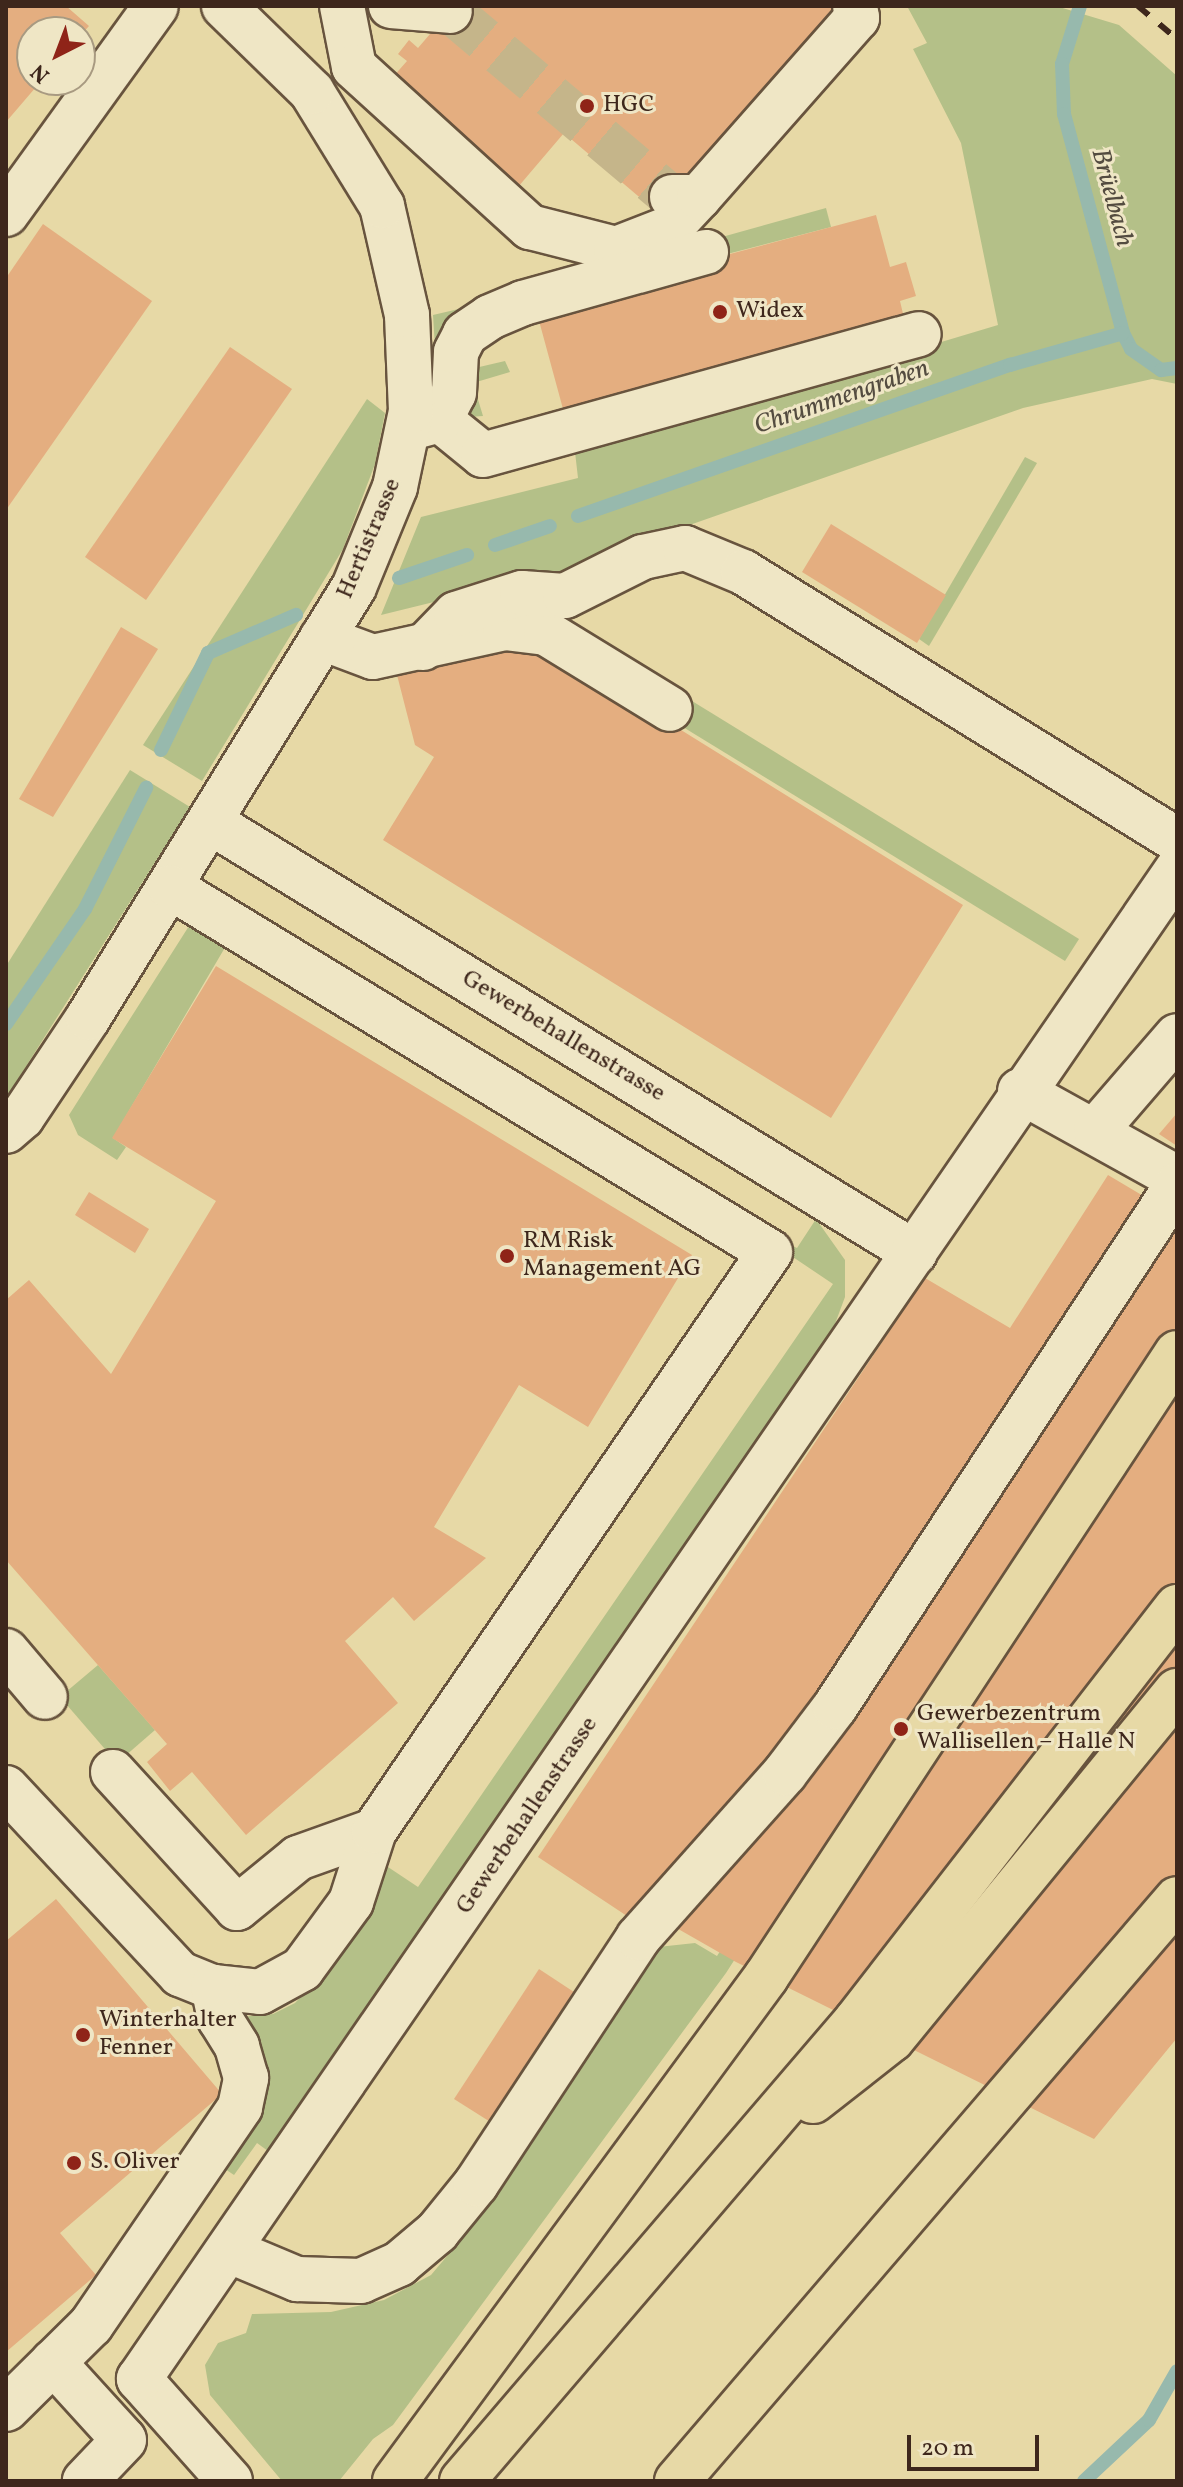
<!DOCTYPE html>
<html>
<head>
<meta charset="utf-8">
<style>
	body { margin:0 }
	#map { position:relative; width:1183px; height:2487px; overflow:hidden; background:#e7d9a6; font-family:Vollkorn,serif }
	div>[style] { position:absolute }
	.green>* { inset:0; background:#b4c088 }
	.stream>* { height:14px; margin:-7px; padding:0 7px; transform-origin:7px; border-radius:7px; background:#97b9ad }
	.building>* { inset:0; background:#e4ae80 }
	.minor-tunnel>* { height:44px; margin-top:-22px; transform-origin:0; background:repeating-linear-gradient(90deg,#c5b58a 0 44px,transparent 0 66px) }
	.roads { filter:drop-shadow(2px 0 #68543e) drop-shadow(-2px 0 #68543e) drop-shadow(0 2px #68543e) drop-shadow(0 -2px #68543e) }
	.minor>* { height:44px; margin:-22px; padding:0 22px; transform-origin:22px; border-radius:22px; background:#efe6c5 }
	.highway>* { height:44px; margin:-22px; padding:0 22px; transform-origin:22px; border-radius:22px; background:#e7d9a6 }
	.rail>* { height:6px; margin-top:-3px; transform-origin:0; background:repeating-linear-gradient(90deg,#3e271c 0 14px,transparent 0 28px) }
	.dots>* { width:22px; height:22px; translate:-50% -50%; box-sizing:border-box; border:4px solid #efe6c5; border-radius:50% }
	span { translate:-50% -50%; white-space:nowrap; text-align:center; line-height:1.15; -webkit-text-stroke:6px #efe6c5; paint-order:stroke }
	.poi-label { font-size:24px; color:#3e271c }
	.left { translate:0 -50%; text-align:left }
	.street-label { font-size:24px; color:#3e271c }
	.water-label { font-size:26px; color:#544c40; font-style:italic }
	.frame { position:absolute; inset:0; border:8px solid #3e271c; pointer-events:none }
	.north { position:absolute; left:16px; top:16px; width:80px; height:80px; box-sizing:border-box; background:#efe6c5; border:2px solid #a89a81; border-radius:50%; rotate:222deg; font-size:22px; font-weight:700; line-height:32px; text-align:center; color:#3e271c }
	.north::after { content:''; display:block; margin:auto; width:28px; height:36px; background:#8f2418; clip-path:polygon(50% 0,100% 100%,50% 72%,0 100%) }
	.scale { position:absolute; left:907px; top:2435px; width:132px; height:36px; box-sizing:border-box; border:4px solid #3e271c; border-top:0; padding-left:10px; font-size:24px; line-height:28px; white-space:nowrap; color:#3e271c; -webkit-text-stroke:6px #efe6c5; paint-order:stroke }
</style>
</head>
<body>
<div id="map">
	<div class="green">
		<i style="clip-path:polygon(907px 6px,1056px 6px,1119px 25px,1177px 76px,1177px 384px,1152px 379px,1023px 408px,664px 534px,567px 576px,511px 583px,381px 615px,421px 517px,578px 478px,575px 452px,998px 325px,961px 143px,913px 49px,927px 43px)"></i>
		<i style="clip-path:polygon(826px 208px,831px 227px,708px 259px,704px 242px)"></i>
		<i style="clip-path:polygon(480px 304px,436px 362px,433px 315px)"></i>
		<i style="clip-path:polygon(505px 361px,510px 372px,473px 383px,483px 416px,468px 417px,475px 368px)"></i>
		<i style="clip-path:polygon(367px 399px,385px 413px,375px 464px,343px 549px,202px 781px,143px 745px)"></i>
		<i style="clip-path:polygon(1025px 457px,1037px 463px,929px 646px,919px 639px)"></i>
		<i style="clip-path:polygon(679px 693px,1079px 939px,1065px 961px,665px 716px)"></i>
		<i style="clip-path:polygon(130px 770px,190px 807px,6px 1098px,6px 966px)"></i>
		<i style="clip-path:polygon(189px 926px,230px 939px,113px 1138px,126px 1147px,117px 1160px,78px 1135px,69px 1115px)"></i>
		<i style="clip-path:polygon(816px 1219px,845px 1260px,845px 1297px,832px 1332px,300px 2105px,268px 2151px,257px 2143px,234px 2175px,222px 2167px,239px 2017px,273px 2014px,295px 2003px,311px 1986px,385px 1865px,418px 1887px,833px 1284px,781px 1249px,786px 1243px,797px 1248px)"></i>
		<i style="clip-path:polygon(98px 1665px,155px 1730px,117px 1763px,60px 1697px)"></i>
		<i style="clip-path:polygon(855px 1743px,803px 1853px,726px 1973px,393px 2425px,373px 2439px,339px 2481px,282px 2481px,210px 2395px,205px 2365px,218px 2343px,246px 2333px,252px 2314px,331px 2312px,384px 2300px,431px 2275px,464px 2236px,620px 1995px,658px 1947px,695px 1943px,717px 1956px)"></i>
	</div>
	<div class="stream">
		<i style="left:1080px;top:6px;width:61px;rotate:107.2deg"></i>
		<i style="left:1062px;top:64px;width:50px;rotate:87.7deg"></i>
		<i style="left:1064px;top:114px;width:227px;rotate:74.9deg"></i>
		<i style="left:1123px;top:333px;width:18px;rotate:63deg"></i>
		<i style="left:1131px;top:349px;width:37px;rotate:35deg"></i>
		<i style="left:1161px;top:370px;width:16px;rotate:-7deg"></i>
		<i style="left:578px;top:516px;width:458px;rotate:-19.3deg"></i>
		<i style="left:1010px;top:365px;width:117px;rotate:-15.8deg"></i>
		<i style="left:495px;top:545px;width:58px;rotate:-19.1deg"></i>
		<i style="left:399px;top:578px;width:72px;rotate:-18.7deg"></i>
		<i style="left:161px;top:750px;width:108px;rotate:-64.1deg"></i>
		<i style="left:208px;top:653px;width:96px;rotate:-23.4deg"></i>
		<i style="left:6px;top:1024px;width:140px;rotate:-55.5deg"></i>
		<i style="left:85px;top:909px;width:136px;rotate:-63.2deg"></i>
		<i style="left:1084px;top:2481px;width:89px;rotate:-43.2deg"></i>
		<i style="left:1149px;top:2420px;width:56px;rotate:-60.3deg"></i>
	</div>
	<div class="building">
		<i style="clip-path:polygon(6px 6px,66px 6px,89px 26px,80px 36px,80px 32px,32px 32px,32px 80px,42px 80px,6px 122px)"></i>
		<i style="clip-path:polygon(454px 6px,836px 6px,658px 213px,564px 133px,518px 187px,392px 78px,407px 61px,398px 54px,409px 40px,418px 48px)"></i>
		<i style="clip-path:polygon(876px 215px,890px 267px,906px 262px,916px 296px,900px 301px,904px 318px,563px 409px,535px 306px)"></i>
		<i style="clip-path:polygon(43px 224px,152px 301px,6px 510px,6px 278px)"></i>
		<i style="clip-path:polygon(230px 347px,292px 389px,146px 600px,85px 557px)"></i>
		<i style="clip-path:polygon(831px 524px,946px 595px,917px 643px,802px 572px)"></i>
		<i style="clip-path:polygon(121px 627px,158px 649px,53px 817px,19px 799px)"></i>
		<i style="clip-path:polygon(536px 640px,963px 905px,831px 1118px,383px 840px,434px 757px,415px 745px,397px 675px)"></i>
		<i style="clip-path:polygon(216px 966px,692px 1255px,588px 1427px,519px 1385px,434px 1527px,486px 1558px,414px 1621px,393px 1597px,345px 1641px,398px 1703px,246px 1835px,192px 1772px,170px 1791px,147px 1762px,167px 1744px,6px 1560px,6px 1300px,29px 1280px,111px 1374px,216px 1201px,112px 1138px)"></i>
		<i style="clip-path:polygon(1177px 1113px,1177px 1146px,1159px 1134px)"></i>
		<i style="clip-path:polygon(1108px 1175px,1177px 1216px,1177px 2038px,1094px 2139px,736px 1962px,638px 1906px,630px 1918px,538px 1857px,925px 1278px,1010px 1328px)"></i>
		<i style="clip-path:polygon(89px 1192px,149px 1229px,135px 1253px,75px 1215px)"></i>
		<i style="clip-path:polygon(56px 1899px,222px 2094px,60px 2233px,96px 2275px,6px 2352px,6px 1941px)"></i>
		<i style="clip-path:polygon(539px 1969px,577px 1994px,492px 2123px,454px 2099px)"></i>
	</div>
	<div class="minor-tunnel">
		<i style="left:450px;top:11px;width:289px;rotate:40.1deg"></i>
	</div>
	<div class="roads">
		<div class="minor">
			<i style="left:342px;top:6px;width:62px;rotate:78.9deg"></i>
			<i style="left:354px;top:67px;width:238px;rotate:42.3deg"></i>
			<i style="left:530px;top:227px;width:89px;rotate:14.3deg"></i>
			<i style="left:616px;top:249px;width:58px;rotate:-21.3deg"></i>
			<i style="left:670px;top:228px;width:42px;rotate:-46.9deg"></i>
			<i style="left:391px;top:6px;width:59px;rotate:4.8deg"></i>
			<i style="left:672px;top:197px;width:27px"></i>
			<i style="left:699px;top:197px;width:239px;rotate:-48.6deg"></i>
			<i style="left:857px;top:18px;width:12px;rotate:-99deg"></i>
			<i style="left:6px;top:214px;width:256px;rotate:-54.2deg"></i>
			<i style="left:440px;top:420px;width:55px;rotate:39.1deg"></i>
			<i style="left:483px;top:455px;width:452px;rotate:-15.5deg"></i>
			<i style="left:414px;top:427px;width:27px;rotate:-15deg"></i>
			<i style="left:440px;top:420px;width:30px;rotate:-63deg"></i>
			<i style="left:454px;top:393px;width:41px;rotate:-87.2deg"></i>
			<i style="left:456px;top:352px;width:20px;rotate:-63deg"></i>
			<i style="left:465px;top:334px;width:30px;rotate:-34deg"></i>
			<i style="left:490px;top:317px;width:36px;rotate:-23deg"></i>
			<i style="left:523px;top:303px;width:190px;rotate:-15.6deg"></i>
			<i style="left:322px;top:638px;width:54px;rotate:20.4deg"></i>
			<i style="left:373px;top:657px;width:135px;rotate:-12.4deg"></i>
			<i style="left:505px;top:628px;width:41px;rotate:7deg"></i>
			<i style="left:546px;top:633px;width:145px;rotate:31.5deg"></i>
			<i style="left:423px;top:648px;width:47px;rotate:-45.9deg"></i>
			<i style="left:456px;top:614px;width:69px;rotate:-17.7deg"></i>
			<i style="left:522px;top:593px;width:43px;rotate:4deg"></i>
			<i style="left:565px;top:596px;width:87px;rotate:-26.6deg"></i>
			<i style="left:643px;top:557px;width:43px;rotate:-12.1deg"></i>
			<i style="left:685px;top:548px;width:63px;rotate:22.5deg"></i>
			<i style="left:743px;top:572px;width:510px;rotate:31.7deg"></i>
			<i style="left:210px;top:822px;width:826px;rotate:31.44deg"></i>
			<i style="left:1020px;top:1091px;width:179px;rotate:29deg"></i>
			<i style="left:1096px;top:1130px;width:124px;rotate:-49.2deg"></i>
			<i style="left:6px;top:1131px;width:21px;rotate:-41deg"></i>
			<i style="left:22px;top:1117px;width:119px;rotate:-56.3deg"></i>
			<i style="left:88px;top:1018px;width:506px;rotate:-58.32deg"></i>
			<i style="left:354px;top:587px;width:108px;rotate:-67.7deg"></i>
			<i style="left:395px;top:487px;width:78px;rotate:-78.1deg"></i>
			<i style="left:411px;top:411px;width:96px;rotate:-92.4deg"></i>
			<i style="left:407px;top:315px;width:112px;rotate:-102.9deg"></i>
			<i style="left:382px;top:206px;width:134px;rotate:-121.6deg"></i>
			<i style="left:312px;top:92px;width:123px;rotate:-135.7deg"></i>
			<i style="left:6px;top:1651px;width:60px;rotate:49.7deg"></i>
			<i style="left:113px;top:1772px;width:184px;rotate:47.6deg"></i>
			<i style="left:237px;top:1908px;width:79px;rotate:-39.3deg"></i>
			<i style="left:298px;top:1858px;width:81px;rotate:-19.6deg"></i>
			<i style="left:6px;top:1788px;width:255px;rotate:46.9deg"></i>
			<i style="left:180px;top:1974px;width:35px;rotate:22deg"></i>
			<i style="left:213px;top:1987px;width:47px;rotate:6.1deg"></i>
			<i style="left:260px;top:1992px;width:48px;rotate:-28.7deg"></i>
			<i style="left:302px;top:1969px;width:83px;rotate:-53.8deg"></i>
			<i style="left:351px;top:1902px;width:75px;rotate:-72.1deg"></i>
			<i style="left:374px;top:1831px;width:701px;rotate:-55.63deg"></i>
			<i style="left:770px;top:1252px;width:702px;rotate:-148.69deg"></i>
			<i style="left:230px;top:2251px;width:73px;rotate:22.7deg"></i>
			<i style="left:297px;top:2279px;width:64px;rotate:1.8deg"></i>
			<i style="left:361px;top:2281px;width:42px;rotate:-24.1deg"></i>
			<i style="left:399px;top:2264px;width:50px;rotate:-40.1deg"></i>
			<i style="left:437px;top:2232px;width:62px;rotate:-50.9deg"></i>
			<i style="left:476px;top:2184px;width:295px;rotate:-56.6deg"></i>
			<i style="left:638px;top:1938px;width:221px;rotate:-48.3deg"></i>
			<i style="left:785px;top:1773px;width:83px;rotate:-52.9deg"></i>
			<i style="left:835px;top:1707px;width:624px;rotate:-56.77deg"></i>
			<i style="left:53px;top:2362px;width:105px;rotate:47.7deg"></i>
			<i style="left:124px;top:2440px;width:57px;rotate:133.6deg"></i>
			<i style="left:6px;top:2409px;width:120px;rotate:-44.7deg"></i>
			<i style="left:91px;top:2325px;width:264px;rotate:-55.6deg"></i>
			<i style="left:240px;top:2107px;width:30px;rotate:-78deg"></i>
			<i style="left:246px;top:2078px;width:33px;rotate:-106deg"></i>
			<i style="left:237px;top:2046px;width:32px;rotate:-122deg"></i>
			<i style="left:220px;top:2019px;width:33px;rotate:-102deg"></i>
			<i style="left:230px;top:2481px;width:137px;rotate:-131.7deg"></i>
			<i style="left:139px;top:2379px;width:1832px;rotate:-55.48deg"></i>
		</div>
		<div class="highway">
			<i style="left:813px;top:2101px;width:100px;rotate:-38.1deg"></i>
			<i style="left:892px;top:2039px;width:450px;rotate:-50.7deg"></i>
			<i style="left:395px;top:2481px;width:626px;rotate:-53.64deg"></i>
			<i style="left:766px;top:1977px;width:747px;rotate:-56.63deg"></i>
			<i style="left:462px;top:2481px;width:606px;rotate:-49.42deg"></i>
			<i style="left:856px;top:2021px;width:524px;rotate:-52.21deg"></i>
			<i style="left:677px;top:2481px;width:767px;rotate:-49.33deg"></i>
		</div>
	</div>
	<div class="rail">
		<i style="left:1138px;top:6px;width:51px;rotate:40.2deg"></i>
	</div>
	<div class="dots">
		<i style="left:587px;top:106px;background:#8f2418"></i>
		<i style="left:720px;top:312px;background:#8f2418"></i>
		<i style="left:507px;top:1256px;background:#8f2418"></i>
		<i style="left:901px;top:1729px;background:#8f2418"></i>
		<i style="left:83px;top:2035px;background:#8f2418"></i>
		<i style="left:74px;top:2163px;background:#8f2418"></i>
	</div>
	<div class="poi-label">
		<span class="left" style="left:603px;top:106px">HGC</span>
		<span class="left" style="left:736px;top:312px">Widex</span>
		<span class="left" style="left:523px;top:1256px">RM Risk<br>Management AG</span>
		<span class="left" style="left:917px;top:1729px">Gewerbezentrum<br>Wallisellen – Halle N</span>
		<span class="left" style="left:99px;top:2035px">Winterhalter<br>Fenner</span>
		<span class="left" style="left:90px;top:2163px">S. Oliver</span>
	</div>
	<div class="street-label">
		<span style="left:370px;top:539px;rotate:-67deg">Hertistrasse</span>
		<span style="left:563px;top:1037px;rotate:31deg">Gewerbehallenstrasse</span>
		<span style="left:528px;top:1816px;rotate:-56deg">Gewerbehallenstrasse</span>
	</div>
	<div class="water-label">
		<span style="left:1111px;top:198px;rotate:75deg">Brüelbach</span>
		<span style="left:842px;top:398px;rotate:-19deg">Chrummengraben</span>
	</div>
	<div class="frame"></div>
	<div class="north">N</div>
	<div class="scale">20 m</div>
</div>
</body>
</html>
